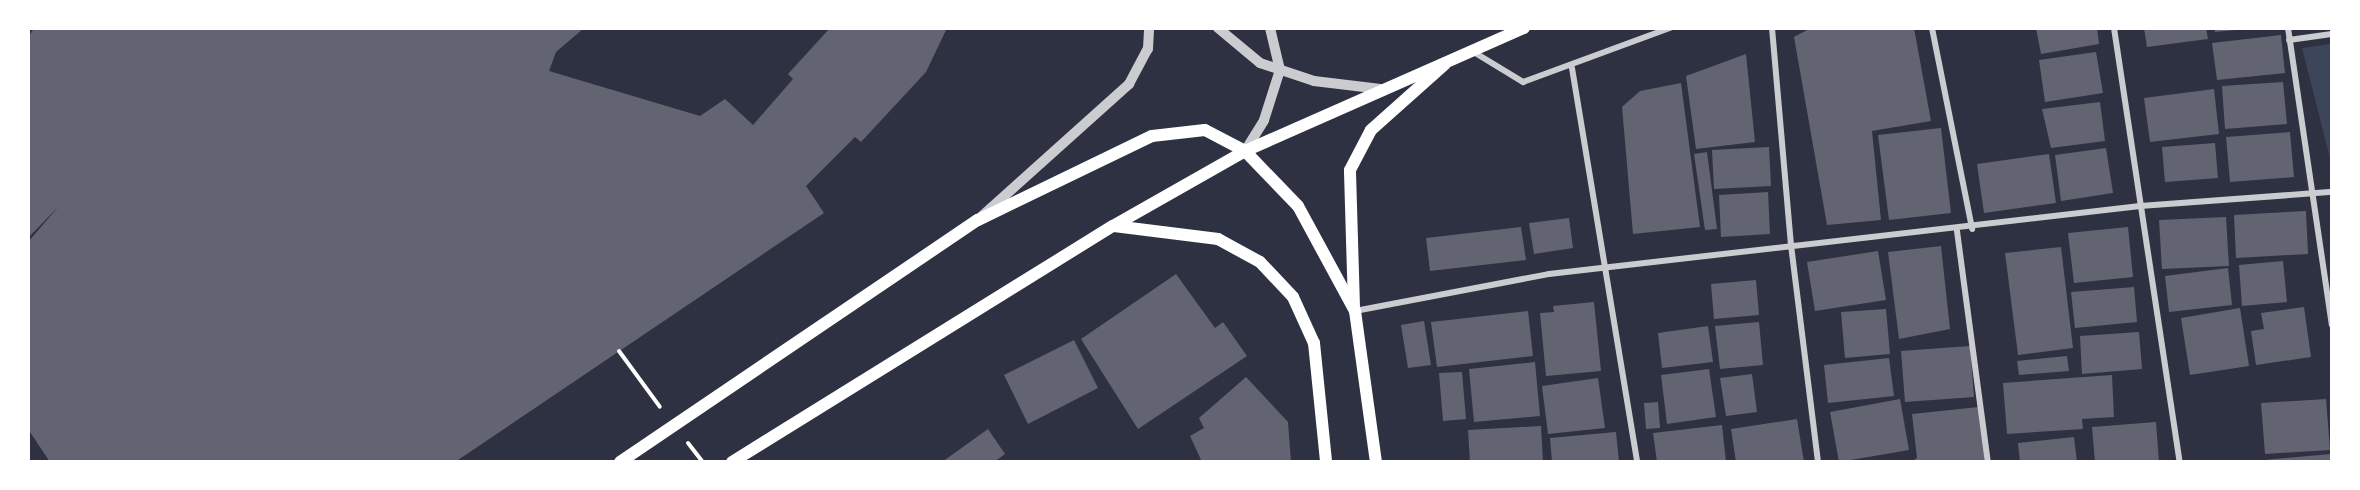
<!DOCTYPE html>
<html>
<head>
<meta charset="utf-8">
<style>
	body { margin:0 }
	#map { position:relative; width:2360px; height:490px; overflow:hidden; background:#2d3142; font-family:"Nunito Sans",sans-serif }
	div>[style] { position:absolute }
	.green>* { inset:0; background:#3c4559 }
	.building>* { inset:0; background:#626471 }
	.path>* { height:4px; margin:-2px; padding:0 2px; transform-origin:2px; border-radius:2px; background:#fff }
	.minor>* { height:6px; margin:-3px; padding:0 3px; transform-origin:3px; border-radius:3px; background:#caccd0 }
	.tertiary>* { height:10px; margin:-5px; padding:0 5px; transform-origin:5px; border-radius:5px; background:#caccd0 }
	.secondary>* { height:12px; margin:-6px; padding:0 6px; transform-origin:6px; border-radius:6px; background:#fff }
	span { translate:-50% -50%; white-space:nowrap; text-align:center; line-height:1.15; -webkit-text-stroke:6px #fff; paint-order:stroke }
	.frame { position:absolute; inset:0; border:30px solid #fff; pointer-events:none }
</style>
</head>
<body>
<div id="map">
	<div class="green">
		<i style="clip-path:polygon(2331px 44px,2332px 44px,2331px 162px,2302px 48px)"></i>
	</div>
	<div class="building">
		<i style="clip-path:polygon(34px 28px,584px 28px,556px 52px,549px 71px,700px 116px,725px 99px,753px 125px,793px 79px,788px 74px,830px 28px,947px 28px,926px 72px,861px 142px,855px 137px,806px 186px,824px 213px,455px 462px,50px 462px,28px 429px,28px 242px,59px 206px,28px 238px,28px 38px)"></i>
		<i style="clip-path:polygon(1811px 28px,1914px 28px,1931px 121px,1872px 131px,1881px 220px,1827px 225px,1794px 37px)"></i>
		<i style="clip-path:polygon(2036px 28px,2097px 28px,2099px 44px,2041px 54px)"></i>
		<i style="clip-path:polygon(2144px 28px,2206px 28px,2208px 39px,2147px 47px)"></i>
		<i style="clip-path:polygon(2214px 28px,2236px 28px,2236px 30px,2215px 32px)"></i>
		<i style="clip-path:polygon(2281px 35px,2285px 73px,2217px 80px,2212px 43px)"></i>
		<i style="clip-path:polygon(2096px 52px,2103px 93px,2045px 102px,2039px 60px)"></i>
		<i style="clip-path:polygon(1746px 54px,1755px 142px,1696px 149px,1686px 76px)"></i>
		<i style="clip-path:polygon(2283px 82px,2287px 124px,2225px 129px,2222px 86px)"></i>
		<i style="clip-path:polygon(1681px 83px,1700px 227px,1633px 234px,1622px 107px,1640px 91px)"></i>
		<i style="clip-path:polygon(2214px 89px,2219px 134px,2150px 142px,2144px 98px)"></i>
		<i style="clip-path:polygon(2100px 102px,2105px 141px,2051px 148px,2042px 109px)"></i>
		<i style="clip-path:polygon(1941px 128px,1951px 213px,1889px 220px,1878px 135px)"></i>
		<i style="clip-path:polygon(2290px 132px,2294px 177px,2230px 182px,2226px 137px)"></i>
		<i style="clip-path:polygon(2215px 143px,2218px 178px,2165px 182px,2162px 147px)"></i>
		<i style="clip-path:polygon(1769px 147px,1771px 186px,1714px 189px,1712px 150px)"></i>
		<i style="clip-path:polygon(2106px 148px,2113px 193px,2061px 201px,2055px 155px)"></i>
		<i style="clip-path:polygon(1707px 152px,1717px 229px,1705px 230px,1694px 154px)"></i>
		<i style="clip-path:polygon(2049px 154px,2056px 203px,1984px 213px,1977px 164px)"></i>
		<i style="clip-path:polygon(1768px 192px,1770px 234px,1721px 237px,1719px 195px)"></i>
		<i style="clip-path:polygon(2306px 211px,2308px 254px,2236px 258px,2234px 215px)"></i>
		<i style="clip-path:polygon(2226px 217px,2229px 266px,2162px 269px,2159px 220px)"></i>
		<i style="clip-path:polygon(1569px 218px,1573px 248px,1534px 254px,1529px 223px)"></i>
		<i style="clip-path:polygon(1521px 227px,1526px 260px,1430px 271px,1426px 238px)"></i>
		<i style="clip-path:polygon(2128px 227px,2133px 277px,2074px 283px,2068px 233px)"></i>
		<i style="clip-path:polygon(1941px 246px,1950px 329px,1899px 339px,1888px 252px)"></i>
		<i style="clip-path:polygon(2061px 247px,2073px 348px,2018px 355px,2005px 253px)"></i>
		<i style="clip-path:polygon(1878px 251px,1886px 300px,1815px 311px,1807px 262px)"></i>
		<i style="clip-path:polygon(2283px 261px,2287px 302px,2242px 306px,2239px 265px)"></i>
		<i style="clip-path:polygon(2228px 268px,2232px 305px,2169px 312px,2165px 276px)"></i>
		<i style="clip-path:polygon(1176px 274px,1215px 328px,1223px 322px,1247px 356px,1138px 429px,1081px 339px)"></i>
		<i style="clip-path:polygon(1756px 280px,1759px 315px,1714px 319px,1711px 284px)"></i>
		<i style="clip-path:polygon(2134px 287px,2137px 322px,2075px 328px,2071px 292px)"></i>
		<i style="clip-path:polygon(1594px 302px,1601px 371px,1546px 376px,1540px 313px,1554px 312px,1553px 306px)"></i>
		<i style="clip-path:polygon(2304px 307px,2311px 357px,2256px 365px,2251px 331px,2264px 329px,2261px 313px)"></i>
		<i style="clip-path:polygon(2240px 308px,2249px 366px,2190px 375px,2181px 318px)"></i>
		<i style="clip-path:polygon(1886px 309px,1890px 354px,1845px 358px,1841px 312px)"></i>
		<i style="clip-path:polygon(1528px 311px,1533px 356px,1437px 367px,1431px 322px)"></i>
		<i style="clip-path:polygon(1424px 321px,1431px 365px,1408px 368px,1401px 325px)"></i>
		<i style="clip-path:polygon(1759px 322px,1763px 365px,1720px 369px,1715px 326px)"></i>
		<i style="clip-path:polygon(1708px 326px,1713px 362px,1662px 368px,1658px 333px)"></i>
		<i style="clip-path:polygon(2139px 332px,2142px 369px,2082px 374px,2080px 336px)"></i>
		<i style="clip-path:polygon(1074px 340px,1098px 388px,1028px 424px,1004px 375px)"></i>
		<i style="clip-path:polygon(1970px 346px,1974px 397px,1905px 402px,1901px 351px)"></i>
		<i style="clip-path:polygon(2067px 356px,2069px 371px,2019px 375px,2017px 361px)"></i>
		<i style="clip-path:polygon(1889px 358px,1894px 396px,1828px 403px,1824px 365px)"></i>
		<i style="clip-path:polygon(1535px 362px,1540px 416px,1474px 422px,1469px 369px)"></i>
		<i style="clip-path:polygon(1709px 369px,1716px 417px,1667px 424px,1661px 375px)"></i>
		<i style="clip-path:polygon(1462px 372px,1466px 419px,1443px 421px,1439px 373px)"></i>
		<i style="clip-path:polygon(1752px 374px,1757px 412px,1726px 416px,1720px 378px)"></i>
		<i style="clip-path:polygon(2112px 375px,2114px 417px,2082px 419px,2083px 429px,2007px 434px,2003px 383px)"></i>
		<i style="clip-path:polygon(1246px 377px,1288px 422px,1291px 462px,1202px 462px,1190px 436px,1204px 428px,1199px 418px)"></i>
		<i style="clip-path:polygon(1598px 378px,1605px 428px,1548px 434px,1542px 386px)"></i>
		<i style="clip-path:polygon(1900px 399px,1909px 450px,1839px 462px,1830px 412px)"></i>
		<i style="clip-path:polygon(2326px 399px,2330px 450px,2265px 454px,2261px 403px)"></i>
		<i style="clip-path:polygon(1658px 402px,1660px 428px,1646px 429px,1644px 403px)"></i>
		<i style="clip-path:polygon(1979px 407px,1985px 462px,1911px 462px,1917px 458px,1912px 414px)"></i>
		<i style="clip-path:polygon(1797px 419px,1804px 462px,1736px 462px,1731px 429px)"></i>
		<i style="clip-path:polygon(2156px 422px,2159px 462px,2095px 462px,2092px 427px)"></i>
		<i style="clip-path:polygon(1722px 425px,1726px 462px,1657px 462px,1653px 433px)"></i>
		<i style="clip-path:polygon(1541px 426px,1543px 462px,1470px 462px,1468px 430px)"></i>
		<i style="clip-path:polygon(988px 429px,1005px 454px,994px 462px,942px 462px)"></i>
		<i style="clip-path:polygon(1616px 432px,1619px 462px,1552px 462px,1550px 438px)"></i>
		<i style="clip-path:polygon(2074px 437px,2077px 462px,2020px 462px,2018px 443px)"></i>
		<i style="clip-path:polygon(2331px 454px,2331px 462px,2264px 462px,2264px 460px)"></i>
	</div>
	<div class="path">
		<i style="left:619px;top:351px;width:69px;rotate:53.8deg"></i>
		<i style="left:688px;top:443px;width:24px;rotate:52deg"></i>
	</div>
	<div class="minor">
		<i style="left:1772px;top:28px;width:218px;rotate:85deg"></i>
		<i style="left:1791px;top:245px;width:219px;rotate:82.9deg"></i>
		<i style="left:1932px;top:28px;width:205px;rotate:78.7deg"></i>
		<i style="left:2114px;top:28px;width:439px;rotate:81.4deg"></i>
		<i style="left:2288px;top:28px;width:300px;rotate:81.6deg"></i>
		<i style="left:2289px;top:40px;width:43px;rotate:-7.9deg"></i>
		<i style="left:1472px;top:51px;width:60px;rotate:31.3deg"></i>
		<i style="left:1523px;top:82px;width:157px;rotate:-20.2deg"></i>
		<i style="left:1572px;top:68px;width:399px;rotate:80.6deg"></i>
		<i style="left:1957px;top:231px;width:233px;rotate:82.4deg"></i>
		<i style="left:1355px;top:311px;width:197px;rotate:-10.8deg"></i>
		<i style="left:1549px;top:274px;width:595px;rotate:-6.56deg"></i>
		<i style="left:2140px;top:206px;width:193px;rotate:-4.2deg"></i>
	</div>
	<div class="tertiary">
		<i style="left:1218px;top:28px;width:55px;rotate:39.8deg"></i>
		<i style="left:1260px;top:63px;width:57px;rotate:18.4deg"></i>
		<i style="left:1314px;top:81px;width:67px;rotate:6.8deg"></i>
		<i style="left:1245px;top:151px;width:36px;rotate:-58deg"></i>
		<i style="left:1264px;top:120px;width:52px;rotate:-72.3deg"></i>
		<i style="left:1280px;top:70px;width:43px;rotate:-103.4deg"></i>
		<i style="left:982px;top:216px;width:198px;rotate:-41.9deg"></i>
		<i style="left:1129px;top:84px;width:40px;rotate:-62deg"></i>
		<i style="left:1148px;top:49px;width:21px;rotate:-87deg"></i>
	</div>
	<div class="secondary">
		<i style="left:1114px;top:226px;width:105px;rotate:7.1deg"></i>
		<i style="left:1218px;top:239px;width:48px;rotate:28.7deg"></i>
		<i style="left:1260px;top:262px;width:48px;rotate:46.7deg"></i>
		<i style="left:1293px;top:297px;width:51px;rotate:65.5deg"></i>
		<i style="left:1314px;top:343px;width:120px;rotate:84.2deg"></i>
		<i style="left:1354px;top:307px;width:137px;rotate:-91.7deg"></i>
		<i style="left:1350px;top:170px;width:45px;rotate:-62.3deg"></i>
		<i style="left:1371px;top:130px;width:98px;rotate:-41.7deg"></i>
		<i style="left:620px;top:462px;width:432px;rotate:-34.1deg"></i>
		<i style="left:978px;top:220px;width:193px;rotate:-25.8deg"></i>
		<i style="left:1152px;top:136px;width:53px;rotate:-6.5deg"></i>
		<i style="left:1205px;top:130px;width:45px;rotate:27.7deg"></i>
		<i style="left:1245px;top:151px;width:76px;rotate:46.1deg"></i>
		<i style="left:1298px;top:206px;width:119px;rotate:61.5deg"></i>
		<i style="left:1355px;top:311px;width:152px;rotate:82.1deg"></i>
		<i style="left:732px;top:462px;width:448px;rotate:-31.8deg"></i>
		<i style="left:1113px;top:226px;width:152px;rotate:-29.6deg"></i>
		<i style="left:1245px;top:151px;width:305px;rotate:-23.8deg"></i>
	</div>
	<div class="frame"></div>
</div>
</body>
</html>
